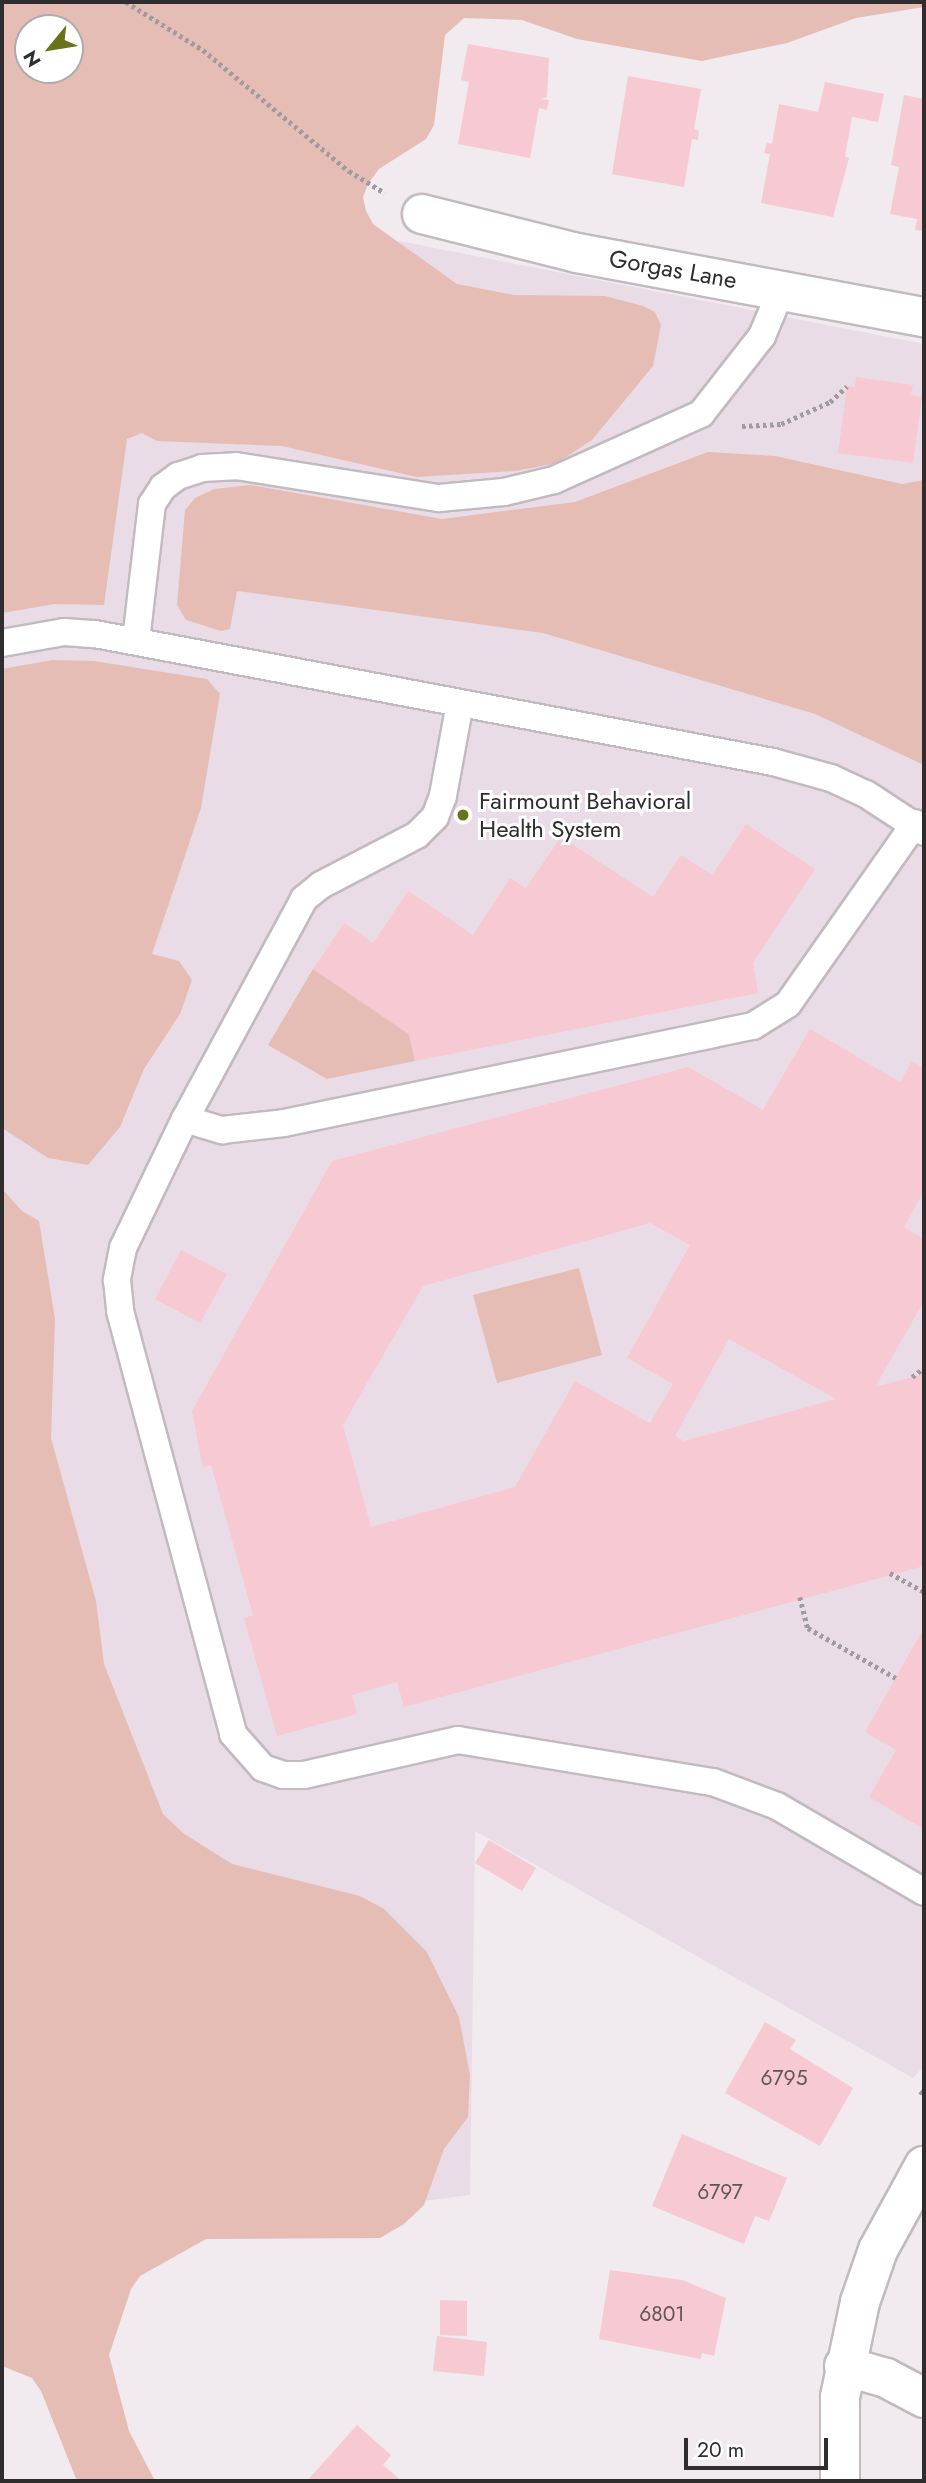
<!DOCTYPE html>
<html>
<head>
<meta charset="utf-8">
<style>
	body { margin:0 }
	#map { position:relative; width:926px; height:2483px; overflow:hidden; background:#f1eaef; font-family:Jost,sans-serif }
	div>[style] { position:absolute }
	.built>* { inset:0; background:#eadce6 }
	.green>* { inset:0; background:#e5bdb5 }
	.building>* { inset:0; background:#f6c9d3 }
	.path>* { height:4.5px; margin-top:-2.25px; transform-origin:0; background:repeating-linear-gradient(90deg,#a09b9f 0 3.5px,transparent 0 7px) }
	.roads { filter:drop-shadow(2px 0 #c1babf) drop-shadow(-2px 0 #c1babf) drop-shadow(0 2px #c1babf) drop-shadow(0 -2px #c1babf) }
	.service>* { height:26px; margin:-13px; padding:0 13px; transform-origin:13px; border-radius:13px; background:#fff }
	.minor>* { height:38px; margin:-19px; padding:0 19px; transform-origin:19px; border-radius:19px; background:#fff }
	.dots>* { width:19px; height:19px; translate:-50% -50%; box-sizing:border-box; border:4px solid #fff; border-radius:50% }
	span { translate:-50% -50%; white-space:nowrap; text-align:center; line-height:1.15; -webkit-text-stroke:6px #fff; paint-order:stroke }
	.number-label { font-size:21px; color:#615457 }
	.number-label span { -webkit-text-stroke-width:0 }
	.street-label { font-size:24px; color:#2f2d2e }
	.poi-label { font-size:24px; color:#2f2d2e }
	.left { translate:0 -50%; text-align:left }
	.frame { position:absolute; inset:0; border:4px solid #2f2d2e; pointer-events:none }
	.north { position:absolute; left:14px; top:14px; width:70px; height:70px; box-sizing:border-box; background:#fff; border:2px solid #acabab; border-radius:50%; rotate:240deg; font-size:19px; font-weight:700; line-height:28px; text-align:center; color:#2f2d2e }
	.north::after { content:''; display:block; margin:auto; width:24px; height:32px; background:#6a721a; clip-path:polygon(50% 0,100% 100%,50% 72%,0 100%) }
	.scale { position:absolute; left:684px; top:2438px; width:144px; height:32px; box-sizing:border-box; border:4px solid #2f2d2e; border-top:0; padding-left:9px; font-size:21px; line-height:24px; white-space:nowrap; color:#2f2d2e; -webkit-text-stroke:5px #fff; paint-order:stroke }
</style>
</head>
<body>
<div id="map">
	<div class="built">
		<i style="clip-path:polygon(2px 78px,395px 262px,399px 241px,924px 344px,924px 2066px,913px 2078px,475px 1831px,470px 2195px,132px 2238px,2px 1286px)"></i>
	</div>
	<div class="green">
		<i style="clip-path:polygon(evenodd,2px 2px,924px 2px,924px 7px,856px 18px,787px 43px,702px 61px,577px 39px,522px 20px,464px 18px,445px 35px,434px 125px,426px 139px,379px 169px,368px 184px,363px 197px,366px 211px,373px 224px,457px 284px,514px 295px,605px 296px,643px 306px,655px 312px,661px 325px,653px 366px,592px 440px,557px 463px,516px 471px,417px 477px,282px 446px,157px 441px,142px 433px,127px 439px,104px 605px,55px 604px,2px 613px,2px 2px,70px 28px,70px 70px,28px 70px,28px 28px,70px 28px)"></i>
		<i style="clip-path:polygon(708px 452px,775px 456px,902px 484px,924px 480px,924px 765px,815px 714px,543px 633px,237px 591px,230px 629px,221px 631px,186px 620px,177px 605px,185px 510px,195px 498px,214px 489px,251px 485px,442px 519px,575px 502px)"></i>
		<i style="clip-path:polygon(52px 660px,94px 661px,207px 679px,220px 694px,201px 808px,152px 954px,179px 961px,192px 980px,180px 1014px,144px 1069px,120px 1127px,88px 1165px,48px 1158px,2px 1128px,2px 669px)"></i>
		<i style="clip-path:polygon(313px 969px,409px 1034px,415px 1061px,327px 1079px,268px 1045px)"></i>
		<i style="clip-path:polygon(2px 1189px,22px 1211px,39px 1221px,55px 1319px,51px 1438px,96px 1601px,104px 1664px,163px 1814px,183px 1833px,232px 1864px,360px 1896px,384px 1909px,427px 1952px,459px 2017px,470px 2075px,468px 2117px,444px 2149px,424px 2205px,404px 2224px,380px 2238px,206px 2239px,140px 2276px,131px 2289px,109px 2355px,129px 2431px,155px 2481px,77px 2481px,41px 2391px,32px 2378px,2px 2366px)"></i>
		<i style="clip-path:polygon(579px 1268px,602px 1355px,497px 1383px,473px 1295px)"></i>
	</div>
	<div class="building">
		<i style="clip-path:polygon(468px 44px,549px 58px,547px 97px,541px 99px,549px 100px,547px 110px,539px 108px,530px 158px,458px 144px,469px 82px,461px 80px)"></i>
		<i style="clip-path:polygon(628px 76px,701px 89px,694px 129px,699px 131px,698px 140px,692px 139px,684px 187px,612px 174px)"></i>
		<i style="clip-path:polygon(825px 82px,884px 94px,878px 122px,852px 117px,845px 157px,849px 158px,833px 217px,761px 203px,770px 154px,764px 153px,767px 143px,772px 144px,779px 104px,818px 112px)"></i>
		<i style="clip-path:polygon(904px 95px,924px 99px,924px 231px,915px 230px,917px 219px,890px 214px,899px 167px,891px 165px)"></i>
		<i style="clip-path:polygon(856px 377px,913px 385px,911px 395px,922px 397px,913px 463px,838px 453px,847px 386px,855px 387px)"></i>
		<i style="clip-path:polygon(746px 824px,815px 869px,753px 963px,758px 993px,415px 1061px,409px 1034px,313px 969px,344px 923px,373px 943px,408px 891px,473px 935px,510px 878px,526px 888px,561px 837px,653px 897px,681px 855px,712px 875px)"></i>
		<i style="clip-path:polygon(evenodd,810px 1029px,900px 1082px,912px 1061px,924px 1068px,924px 1191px,904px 1227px,924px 1239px,924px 1301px,875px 1387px,924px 1374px,924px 1566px,404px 1707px,397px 1682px,352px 1695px,357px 1714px,277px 1736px,244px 1618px,253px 1615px,211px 1465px,203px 1468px,192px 1411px,332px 1161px,688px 1067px,763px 1110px,810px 1029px,650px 1223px,690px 1245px,627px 1358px,673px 1384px,650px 1423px,575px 1381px,515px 1487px,371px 1527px,343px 1425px,423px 1286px,650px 1223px,810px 1029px,729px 1339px,836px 1399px,684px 1441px,675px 1436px,729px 1339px)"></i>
		<i style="clip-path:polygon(181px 1250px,227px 1274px,200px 1323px,155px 1299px)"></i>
		<i style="clip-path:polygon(921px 1633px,924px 1635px,924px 1829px,869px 1797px,896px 1750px,865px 1732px)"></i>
		<i style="clip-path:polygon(489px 1840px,536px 1868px,522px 1891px,475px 1863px)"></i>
		<i style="clip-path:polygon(765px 2022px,796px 2040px,790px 2049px,853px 2088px,820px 2146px,725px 2093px)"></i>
		<i style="clip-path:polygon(682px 2134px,787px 2178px,769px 2221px,755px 2216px,744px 2244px,652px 2206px)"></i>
		<i style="clip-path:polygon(610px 2270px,682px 2280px,726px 2298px,714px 2356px,702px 2353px,701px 2359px,599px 2339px)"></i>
		<i style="clip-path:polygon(440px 2300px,467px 2301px,467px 2336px,440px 2335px)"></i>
		<i style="clip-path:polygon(437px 2336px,487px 2342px,484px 2376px,433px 2371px)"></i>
		<i style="clip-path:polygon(357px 2425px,391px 2455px,383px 2465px,402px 2481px,307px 2481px)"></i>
	</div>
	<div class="path">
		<i style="left:126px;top:2px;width:91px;rotate:31.9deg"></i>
		<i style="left:203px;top:50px;width:190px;rotate:39.7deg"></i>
		<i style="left:349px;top:171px;width:42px;rotate:31.4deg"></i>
		<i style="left:742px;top:426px;width:39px;rotate:-3deg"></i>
		<i style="left:781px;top:424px;width:54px;rotate:-24.2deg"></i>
		<i style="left:830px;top:402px;width:23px;rotate:-43deg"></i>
		<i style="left:912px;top:1377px;width:15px;rotate:-37deg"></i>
		<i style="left:890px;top:1573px;width:39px;rotate:29deg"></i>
		<i style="left:800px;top:1597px;width:32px;rotate:76deg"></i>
		<i style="left:808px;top:1628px;width:101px;rotate:29.6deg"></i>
		<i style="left:920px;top:2091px;width:5px;rotate:37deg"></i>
	</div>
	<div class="roads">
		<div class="service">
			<i style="left:136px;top:640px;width:137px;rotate:-83.3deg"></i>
			<i style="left:152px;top:504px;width:20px;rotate:-57deg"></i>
			<i style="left:163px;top:487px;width:19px;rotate:-36deg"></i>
			<i style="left:178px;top:476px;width:25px;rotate:-18deg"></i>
			<i style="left:202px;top:468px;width:34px;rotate:-3deg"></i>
			<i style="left:236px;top:466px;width:206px;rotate:9deg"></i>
			<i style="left:439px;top:498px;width:65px;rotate:-5.3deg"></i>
			<i style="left:504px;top:492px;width:51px;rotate:-13.5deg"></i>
			<i style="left:554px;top:480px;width:161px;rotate:-24.2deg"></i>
			<i style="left:701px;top:414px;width:99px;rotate:-52deg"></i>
			<i style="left:762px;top:336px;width:52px;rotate:-67.4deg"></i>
			<i style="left:2px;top:643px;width:63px;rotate:-10.1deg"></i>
			<i style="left:64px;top:632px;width:31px;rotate:4deg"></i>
			<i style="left:95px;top:634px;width:690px;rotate:10.69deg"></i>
			<i style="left:773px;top:762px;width:60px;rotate:15.4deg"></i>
			<i style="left:831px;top:778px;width:38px;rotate:25deg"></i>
			<i style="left:866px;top:794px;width:69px;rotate:33.2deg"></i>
			<i style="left:460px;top:703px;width:95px;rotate:100.4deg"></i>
			<i style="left:443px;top:796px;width:22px;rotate:111deg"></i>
			<i style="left:435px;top:817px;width:25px;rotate:135deg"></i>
			<i style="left:417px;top:835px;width:108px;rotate:152.5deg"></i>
			<i style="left:321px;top:885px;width:22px;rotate:141deg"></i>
			<i style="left:304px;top:899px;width:250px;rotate:118.4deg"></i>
			<i style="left:185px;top:1119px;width:143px;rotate:115.7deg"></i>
			<i style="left:123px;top:1248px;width:33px;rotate:101deg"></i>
			<i style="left:117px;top:1280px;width:31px;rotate:84deg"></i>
			<i style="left:120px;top:1311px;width:438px;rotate:75deg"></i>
			<i style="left:233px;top:1734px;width:45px;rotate:48.6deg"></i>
			<i style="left:263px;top:1768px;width:21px;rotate:19deg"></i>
			<i style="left:283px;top:1775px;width:21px"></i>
			<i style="left:304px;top:1775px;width:158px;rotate:-12.8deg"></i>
			<i style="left:458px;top:1740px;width:258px;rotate:9.4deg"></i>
			<i style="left:713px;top:1782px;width:68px;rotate:20.6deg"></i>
			<i style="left:777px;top:1806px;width:170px;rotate:30.3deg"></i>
			<i style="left:185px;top:1119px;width:39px;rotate:17deg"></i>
			<i style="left:222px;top:1130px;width:62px;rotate:-6.4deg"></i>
			<i style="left:284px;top:1123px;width:479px;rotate:-11.7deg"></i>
			<i style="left:753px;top:1026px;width:41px;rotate:-32.2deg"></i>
			<i style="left:788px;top:1004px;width:221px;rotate:-54.9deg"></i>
		</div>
		<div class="minor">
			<i style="left:422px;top:214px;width:160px;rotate:14.1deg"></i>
			<i style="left:577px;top:253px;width:353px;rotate:10.5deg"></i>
			<i style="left:844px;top:2366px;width:44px;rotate:15.9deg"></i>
			<i style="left:886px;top:2378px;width:43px;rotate:27.8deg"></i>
			<i style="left:840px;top:2481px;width:84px;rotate:-90deg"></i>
			<i style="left:840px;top:2397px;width:97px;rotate:-78.1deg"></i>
			<i style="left:860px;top:2302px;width:55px;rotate:-70.9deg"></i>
			<i style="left:878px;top:2250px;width:96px;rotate:-61.3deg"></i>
		</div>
	</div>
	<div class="dots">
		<i style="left:463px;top:815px;background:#6a721a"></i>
	</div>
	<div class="number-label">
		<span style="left:784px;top:2078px">6795</span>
		<span style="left:720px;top:2192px">6797</span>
		<span style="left:662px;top:2314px">6801</span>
	</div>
	<div class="street-label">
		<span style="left:673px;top:269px;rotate:10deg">Gorgas Lane</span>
	</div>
	<div class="poi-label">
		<span class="left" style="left:479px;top:815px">Fairmount Behavioral<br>Health System</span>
	</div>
	<div class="frame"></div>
	<div class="north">N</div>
	<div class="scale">20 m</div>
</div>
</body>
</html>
